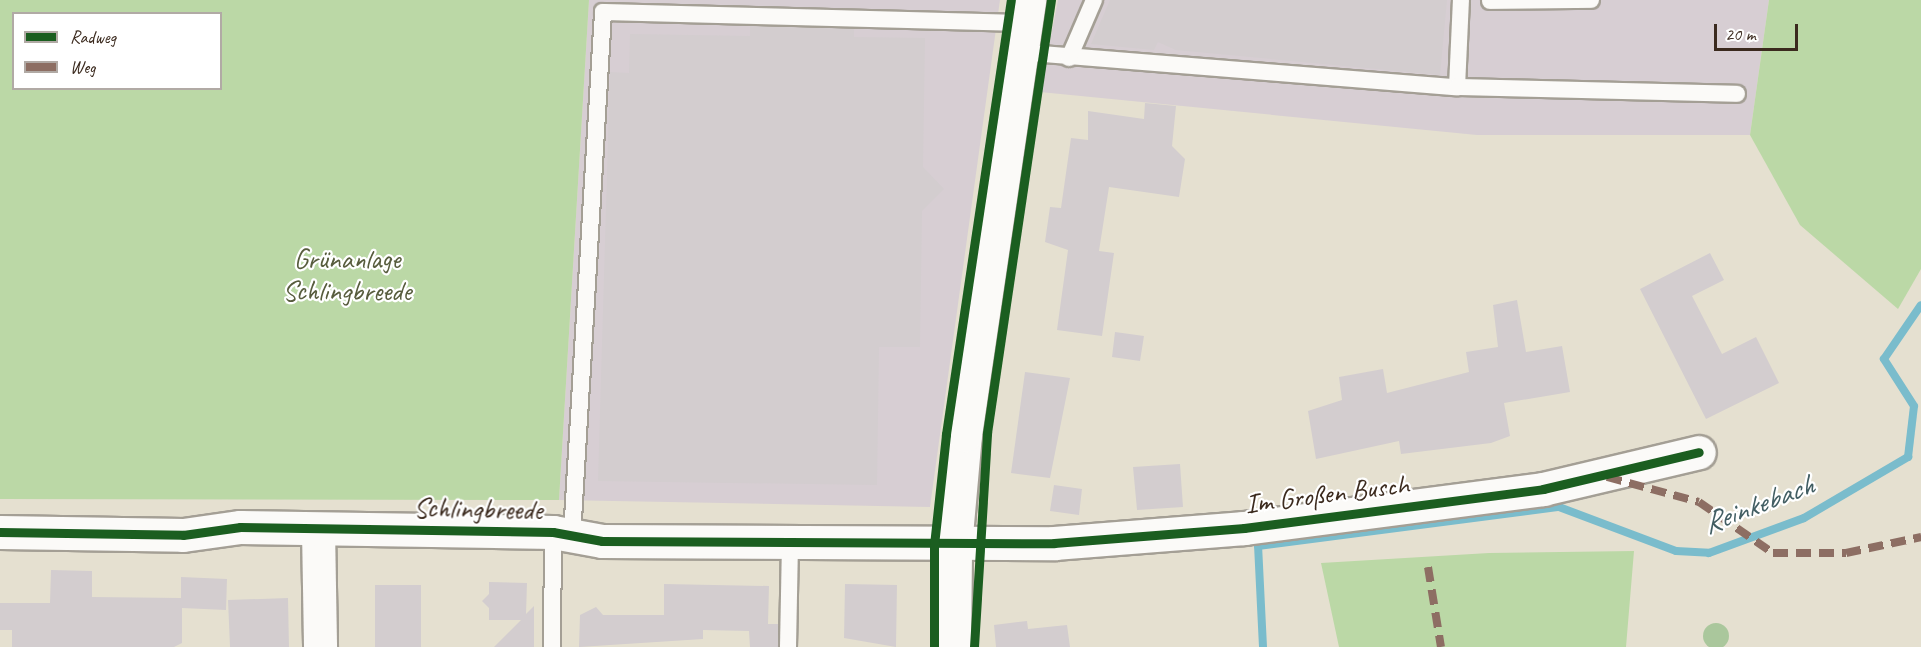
<!DOCTYPE html>
<html>
<head>
<meta charset="utf-8">
<style>
	body { margin:0 }
	#map { position:relative; width:1921px; height:647px; overflow:hidden; background:#e5e0d0; font-family:Caveat,sans-serif }
	div>[style] { position:absolute }
	.industrial>* { inset:0; background:#d7ced3 }
	.green>* { inset:0; background:#bbd8a6 }
	.forest>* { inset:0; background:#aac79c }
	.round { border-radius:50% }
	.stream>* { height:8px; margin:-4px; padding:0 4px; transform-origin:4px; border-radius:4px; background:#7abccc }
	.building>* { inset:0; background:#d3cdcf }
	.roads { filter:drop-shadow(2px 0 #a49f95) drop-shadow(-2px 0 #a49f95) drop-shadow(0 2px #a49f95) drop-shadow(0 -2px #a49f95) }
	.lane>* { height:16px; margin:-8px; padding:0 8px; transform-origin:8px; border-radius:8px; background:#fbfaf8 }
	.street>* { height:33px; margin:-16.5px; padding:0 16.5px; transform-origin:16.5px; border-radius:16.5px; background:#fbfaf8 }
	.secondary>* { height:33px; margin:-16.5px; padding:0 16.5px; transform-origin:16.5px; border-radius:16.5px; background:#fbfaf8 }
	.quiet>* { height:8px; margin-top:-4px; transform-origin:0; background:repeating-linear-gradient(90deg,#8d6e63 0 15px,transparent 0 23px) }
	.cycleway>* { height:9px; margin:-4.5px; padding:0 4.5px; transform-origin:4.5px; border-radius:4.5px; background:#1b5e20 }
	span { translate:-50% -50%; white-space:nowrap; text-align:center; line-height:1.15; -webkit-text-stroke:4.5px #fff; paint-order:stroke }
	.park-label { font-size:28px; color:#575c3d }
	.street-label { font-size:28px; color:#3b2a1e }
	.water-label { font-size:30px; color:#425e63; font-style:italic }
	.legend { position:absolute; left:12px; top:12px; width:210px; height:78px; box-sizing:border-box; background:#fff; border:2px solid #b1aaa5; margin:0; padding:8px 10px; list-style:none; font-size:18px; color:#3b2a1e }
	.legend li { display:flex; align-items:center; gap:12px; height:30px }
	.legend b { width:30px; border:2px solid #b1aaa5 }
	.scale { position:absolute; left:1714px; top:24px; width:84px; height:27px; box-sizing:border-box; border:3px solid #3b2a1e; border-top:0; padding-left:8px; font-size:18px; line-height:21px; white-space:nowrap; color:#3b2a1e; -webkit-text-stroke:4px #fff; paint-order:stroke }
</style>
</head>
<body>
<div id="map">
	<div class="industrial">
		<i style="clip-path:polygon(589px 0,1000px 0,930px 507px,559px 500px)"></i>
		<i style="clip-path:polygon(1058px 0,1769px 0,1750px 135px,1477px 135px,1040px 92px)"></i>
	</div>
	<div class="green">
		<i style="clip-path:polygon(evenodd,0 0,589px 0,559px 500px,0 499px,0 0,14px 14px,220px 14px,220px 88px,14px 88px,14px 14px)"></i>
		<i style="clip-path:polygon(1769px 0,1921px 0,1921px 269px,1898px 309px,1800px 225px,1750px 135px)"></i>
		<i style="clip-path:polygon(1634px 551px,1626px 647px,1339px 647px,1321px 563px,1489px 553px)"></i>
	</div>
	<div class="forest">
		<i class="round" style="left:1703px;top:623px;width:26px;height:26px"></i>
	</div>
	<div class="stream">
		<i style="left:1263px;top:647px;width:101px;rotate:-92.8deg"></i>
		<i style="left:1258px;top:546px;width:304px;rotate:-7.4deg"></i>
		<i style="left:1559px;top:507px;width:125px;rotate:20.6deg"></i>
		<i style="left:1676px;top:551px;width:33px;rotate:3deg"></i>
		<i style="left:1709px;top:553px;width:101px;rotate:-20.2deg"></i>
		<i style="left:1804px;top:518px;width:121px;rotate:-30.4deg"></i>
		<i style="left:1908px;top:457px;width:51px;rotate:-83.3deg"></i>
		<i style="left:1914px;top:406px;width:56px;rotate:-122.6deg"></i>
		<i style="left:1884px;top:359px;width:65px;rotate:-55.6deg"></i>
	</div>
	<div class="building">
		<i style="clip-path:polygon(1110px 0,1447px 0,1440px 75px,1176px 50px,1158px 42px,1154px 50px,1091px 44px)"></i>
		<i style="clip-path:polygon(750px 26px,854px 29px,854px 37px,925px 38px,923px 167px,944px 189px,922px 211px,920px 347px,879px 347px,877px 485px,598px 481px,610px 72px,629px 73px,630px 34px,750px 36px)"></i>
		<i style="clip-path:polygon(1145px 103px,1176px 106px,1172px 146px,1185px 159px,1179px 197px,1109px 187px,1099px 251px,1114px 253px,1102px 336px,1057px 330px,1068px 250px,1045px 242px,1050px 207px,1061px 208px,1071px 138px,1088px 140px,1088px 111px,1144px 119px)"></i>
		<i style="clip-path:polygon(1710px 253px,1724px 280px,1692px 296px,1722px 354px,1756px 337px,1779px 383px,1706px 419px,1640px 289px)"></i>
		<i style="clip-path:polygon(1517px 300px,1526px 352px,1562px 346px,1570px 392px,1504px 403px,1510px 436px,1491px 443px,1401px 454px,1399px 441px,1316px 459px,1308px 411px,1342px 400px,1339px 377px,1383px 369px,1387px 393px,1469px 372px,1466px 352px,1498px 347px,1493px 305px)"></i>
		<i style="clip-path:polygon(1115px 332px,1144px 336px,1140px 361px,1112px 357px)"></i>
		<i style="clip-path:polygon(1025px 372px,1070px 378px,1050px 478px,1011px 473px)"></i>
		<i style="clip-path:polygon(1180px 464px,1183px 507px,1137px 510px,1133px 467px)"></i>
		<i style="clip-path:polygon(1054px 485px,1082px 489px,1079px 515px,1050px 511px)"></i>
		<i style="clip-path:polygon(51px 570px,92px 571px,92px 597px,181px 598px,181px 577px,227px 579px,226px 610px,182px 608px,182px 643px,174px 647px,12px 647px,12px 630px,0 630px,0 603px,50px 603px)"></i>
		<i style="clip-path:polygon(489px 582px,527px 583px,526px 614px,534px 606px,534px 647px,494px 647px,521px 620px,489px 620px,489px 608px,482px 601px,489px 594px)"></i>
		<i style="clip-path:polygon(664px 584px,769px 586px,768px 624px,778px 624px,778px 647px,750px 647px,749px 631px,703px 630px,703px 639px,579px 647px,580px 615px,596px 607px,603px 615px,664px 615px)"></i>
		<i style="clip-path:polygon(845px 584px,897px 585px,896px 647px,844px 638px)"></i>
		<i style="clip-path:polygon(375px 585px,421px 585px,421px 647px,375px 647px)"></i>
		<i style="clip-path:polygon(288px 598px,289px 647px,230px 647px,228px 600px)"></i>
		<i style="clip-path:polygon(1027px 621px,1028px 629px,1067px 625px,1070px 647px,996px 647px,994px 625px)"></i>
	</div>
	<div class="roads">
		<div class="lane">
			<i style="left:1490px;top:1px;width:101px;rotate:-0.6deg"></i>
			<i style="left:1018px;top:52px;width:440px;rotate:4.6deg"></i>
			<i style="left:1457px;top:87px;width:87px;rotate:-87.4deg"></i>
			<i style="left:1069px;top:58px;width:63px;rotate:-66.7deg"></i>
			<i style="left:1457px;top:87px;width:280px;rotate:1.4deg"></i>
			<i style="left:572px;top:536px;width:525px;rotate:-86.61deg"></i>
			<i style="left:603px;top:12px;width:420px;rotate:1.5deg"></i>
			<i style="left:552px;top:647px;width:115px;rotate:-89.5deg"></i>
			<i style="left:788px;top:647px;width:104px;rotate:-88.9deg"></i>
		</div>
		<div class="street">
			<i style="left:318px;top:529px;width:118px;rotate:89deg"></i>
			<i style="left:0;top:532px;width:183px;rotate:0.9deg"></i>
			<i style="left:183px;top:535px;width:58px;rotate:-8deg"></i>
			<i style="left:240px;top:527px;width:313px;rotate:0.9deg"></i>
			<i style="left:553px;top:532px;width:50px;rotate:10.4deg"></i>
			<i style="left:602px;top:541px;width:452px;rotate:0.3deg"></i>
			<i style="left:1054px;top:543px;width:191px;rotate:-4.5deg"></i>
			<i style="left:1244px;top:528px;width:302px;rotate:-7.4deg"></i>
			<i style="left:1543px;top:489px;width:160px;rotate:-13.3deg"></i>
		</div>
		<div class="secondary">
			<i style="left:954px;top:647px;width:101px;rotate:-89.4deg"></i>
			<i style="left:955px;top:546px;width:111px;rotate:-84.9deg"></i>
			<i style="left:965px;top:435px;width:440px;rotate:-81.6deg"></i>
		</div>
	</div>
	<div class="quiet">
		<i style="left:1607px;top:477px;width:95px;rotate:15.2deg"></i>
		<i style="left:1699px;top:502px;width:90px;rotate:34.6deg"></i>
		<i style="left:1773px;top:553px;width:73px"></i>
		<i style="left:1846px;top:553px;width:77px;rotate:-12deg"></i>
		<i style="left:1428px;top:567px;width:81px;rotate:80.8deg"></i>
	</div>
	<div class="cycleway">
		<i style="left:0;top:532px;width:183px;rotate:0.9deg"></i>
		<i style="left:183px;top:535px;width:58px;rotate:-8deg"></i>
		<i style="left:240px;top:527px;width:313px;rotate:0.9deg"></i>
		<i style="left:553px;top:532px;width:50px;rotate:10.4deg"></i>
		<i style="left:602px;top:541px;width:452px;rotate:0.3deg"></i>
		<i style="left:1054px;top:543px;width:191px;rotate:-4.5deg"></i>
		<i style="left:1244px;top:528px;width:302px;rotate:-7.4deg"></i>
		<i style="left:1543px;top:489px;width:160px;rotate:-13.3deg"></i>
		<i style="left:934px;top:647px;width:102px;rotate:-90deg"></i>
		<i style="left:934px;top:545px;width:112px;rotate:-83.8deg"></i>
		<i style="left:946px;top:434px;width:439px;rotate:-81.5deg"></i>
		<i style="left:974px;top:647px;width:214px;rotate:-86.5deg"></i>
		<i style="left:987px;top:433px;width:438px;rotate:-81.6deg"></i>
	</div>
	<div class="park-label">
		<span style="left:347px;top:275px">Grünanlage<br>Schlingbreede</span>
	</div>
	<div class="street-label">
		<span style="left:1327px;top:494px;rotate:-7deg">Im Großen Busch</span>
		<span style="left:478px;top:509px;rotate:1deg">Schlingbreede</span>
	</div>
	<div class="water-label">
		<span style="left:1758px;top:504px;rotate:-21deg">Reinkebach</span>
	</div>
	<ul class="legend">
	<li><b style="height:8px;background:#1b5e20"></b>Radweg</li>
	<li><b style="height:8px;background:#8d6e63"></b>Weg</li>
	</ul>
	<div class="scale">20 m</div>
</div>
</body>
</html>
